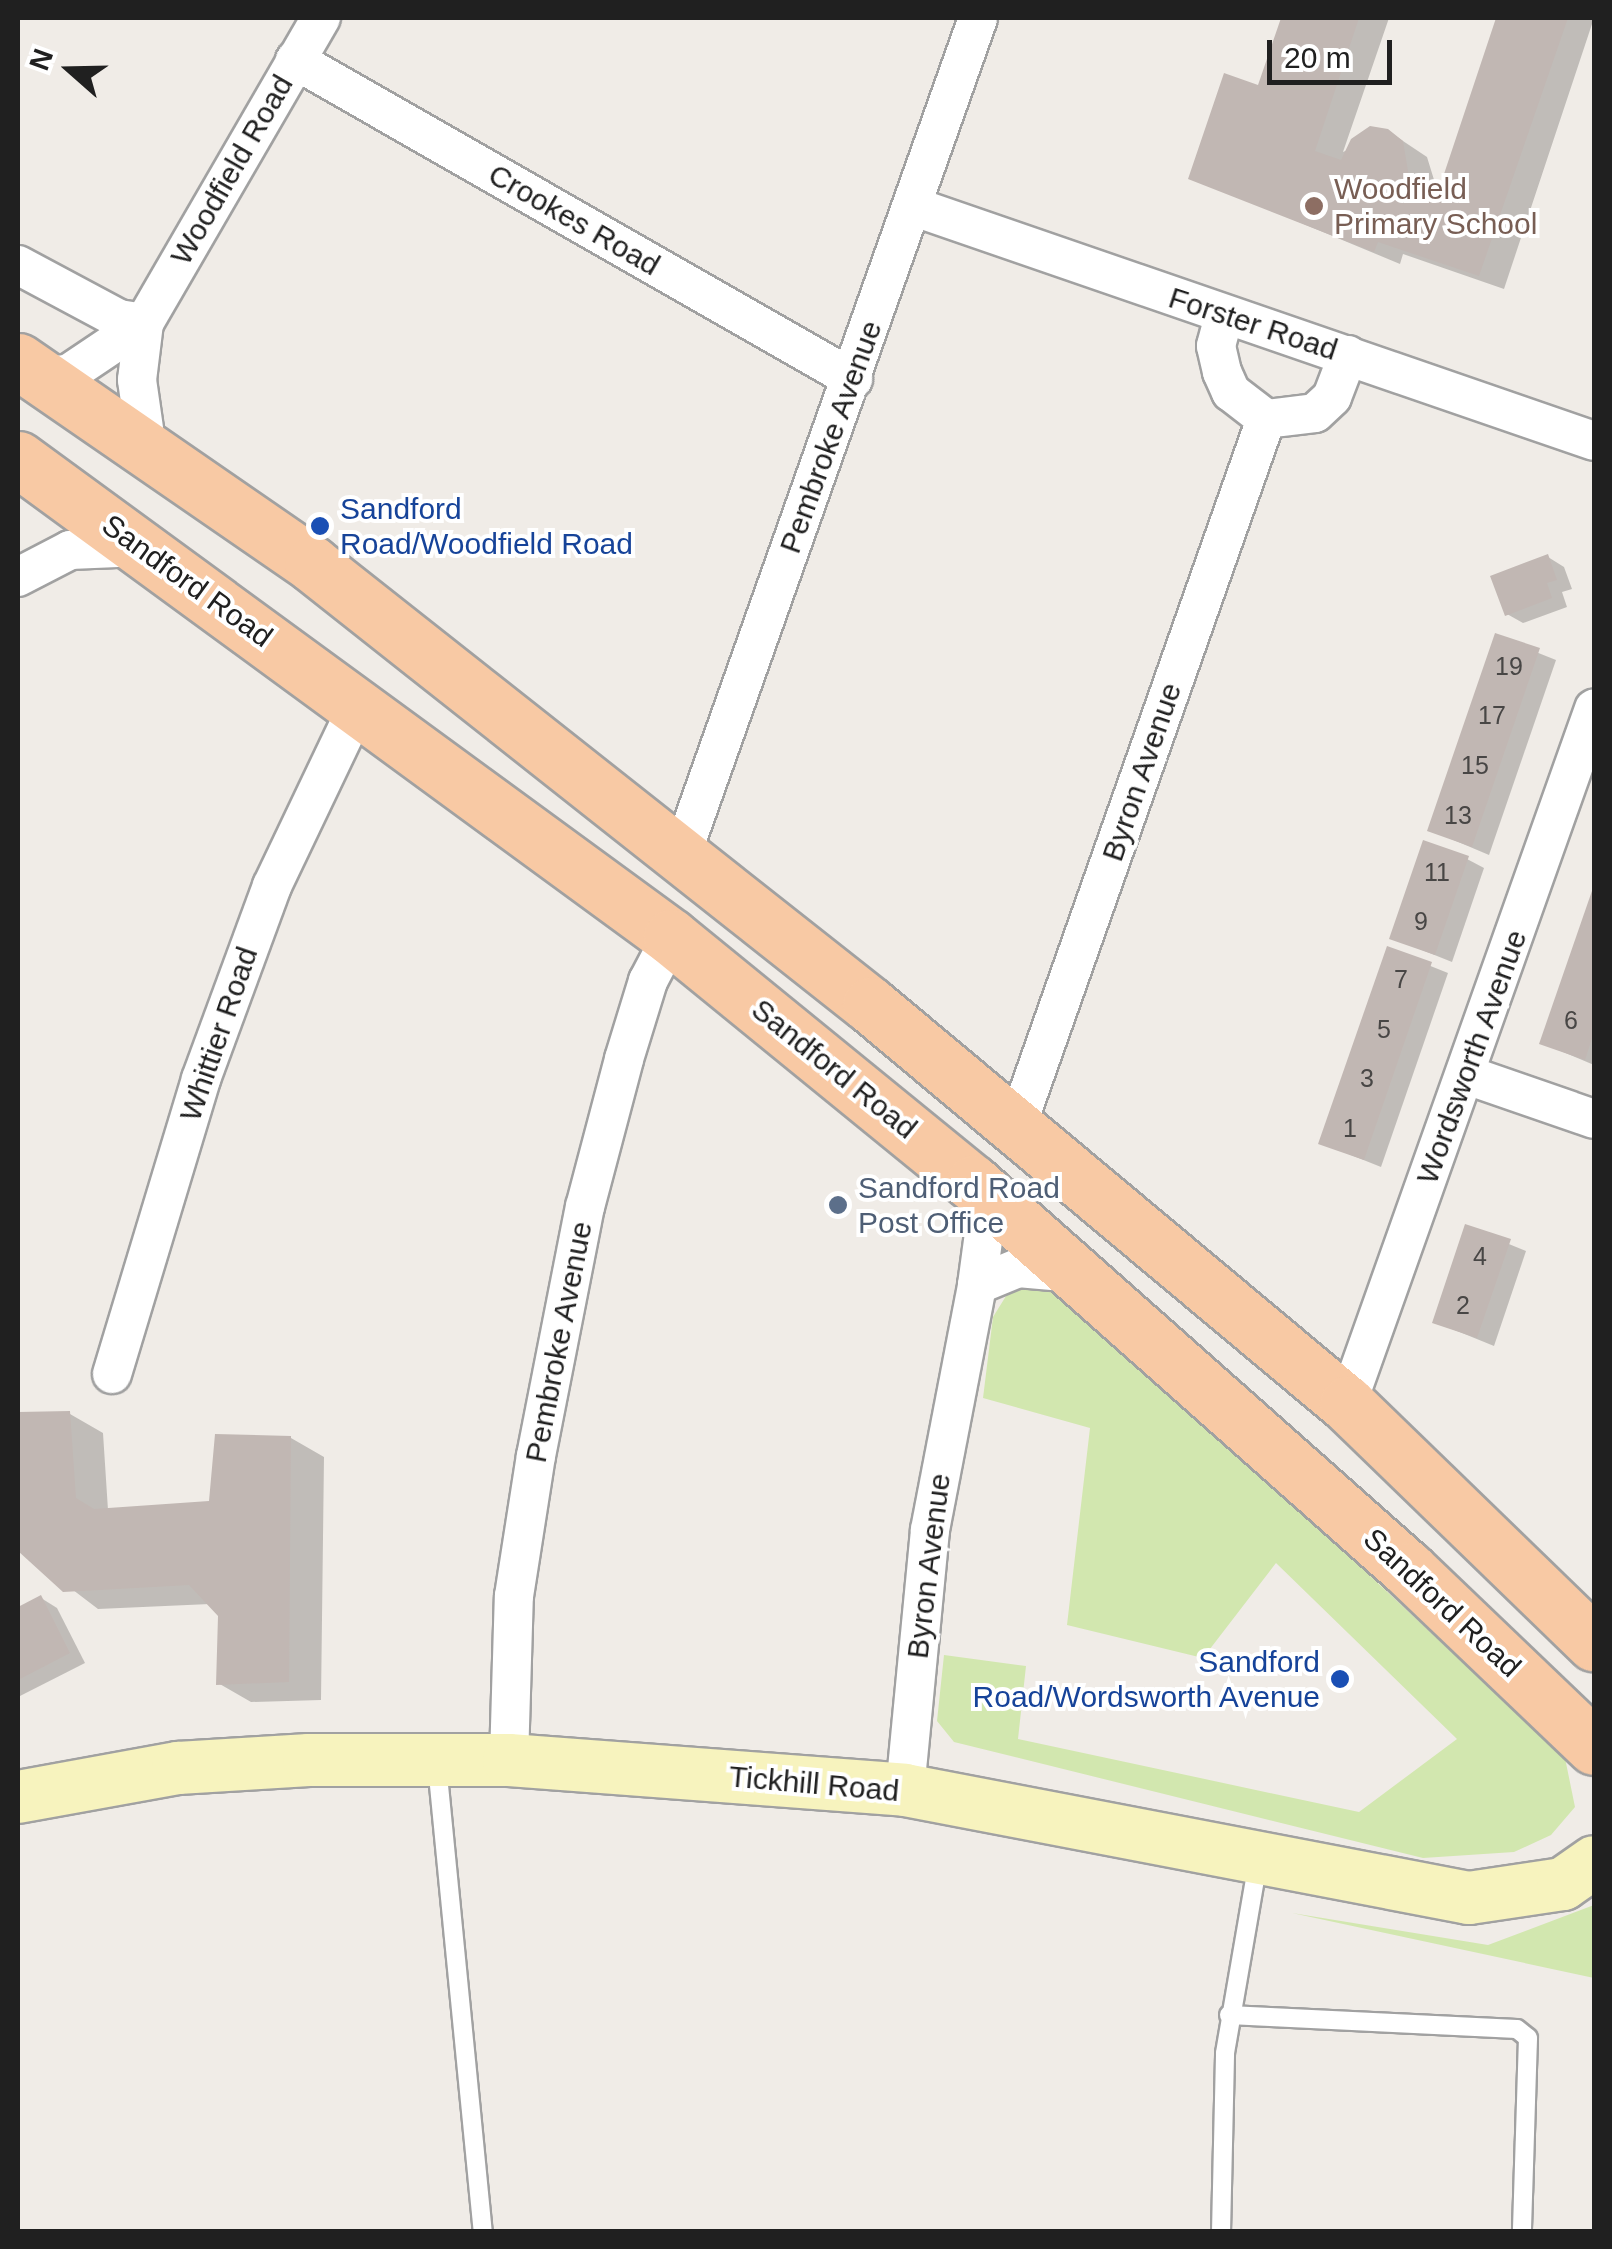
<!DOCTYPE html>
<html>
<head>
<meta charset="utf-8">
<style>
	body { margin:0 }
	#map { position:relative; width:1612px; height:2249px; overflow:hidden; background:#f0ece7; font-family:Helvetica,sans-serif }
	div>[style] { position:absolute }
	.grass>* { inset:0; background:#d2e7af }
	.shadow>* { inset:0; background:#0003 }
	.building>* { inset:0; background:#c1b7b3 }
	.roads { filter:drop-shadow(2px 0 #a1a1a1) drop-shadow(-2px 0 #a1a1a1) drop-shadow(0 2px #a1a1a1) drop-shadow(0 -2px #a1a1a1) }
	.lane>* { height:18px; margin:-9px; padding:0 9px; transform-origin:9px; border-radius:9px; background:#fff }
	.street>* { height:38px; margin:-19px; padding:0 19px; transform-origin:19px; border-radius:19px; background:#fff }
	.secondary>* { height:52px; margin:-26px; padding:0 26px; transform-origin:26px; border-radius:26px; background:#f7f3be }
	.primary>* { height:55px; margin:-27.5px; padding:0 27.5px; transform-origin:27.5px; border-radius:27.5px; background:#f8c9a4 }
	.dots>* { width:28px; height:28px; translate:-50% -50%; box-sizing:border-box; border:5px solid #fff; border-radius:50% }
	span { translate:-50% -50%; white-space:nowrap; text-align:center; line-height:1.15; -webkit-text-stroke:8px #fff; paint-order:stroke }
	.number-label { font-size:25px; color:#484645 }
	.number-label span { -webkit-text-stroke-width:0 }
	.street-label { font-size:30px; color:#202020 }
	.education-label { font-size:30px; color:#785e54 }
	.left { translate:0 -50%; text-align:left }
	.transit-label { font-size:30px; color:#164399 }
	.right { translate:-100% -50%; text-align:right }
	.service-label { font-size:30px; color:#4e5e75 }
	.frame { position:absolute; inset:0; border:20px solid #202020; pointer-events:none }
	.north { position:absolute; left:20px; top:20px; width:100px; height:100px; -webkit-text-stroke:8px #fff; paint-order:stroke; rotate:290deg; font-size:28px; font-weight:700; line-height:40px; text-align:center; color:#202020 }
	.north::after { content:''; display:block; margin:auto; width:35px; height:45px; background:#202020; clip-path:polygon(50% 0,100% 100%,50% 72%,0 100%) }
	.scale { position:absolute; left:1267px; top:40px; width:125px; height:45px; box-sizing:border-box; border:5px solid #202020; border-top:0; padding-left:12px; font-size:30px; line-height:35px; white-space:nowrap; color:#202020; -webkit-text-stroke:8px #fff; paint-order:stroke }
</style>
</head>
<body>
<div id="map">
	<div class="grass">
		<i style="clip-path:polygon(1060px 1286px,1565px 1758px,1575px 1807px,1551px 1835px,1514px 1852px,1423px 1858px,954px 1742px,937px 1721px,944px 1655px,1026px 1666px,1018px 1739px,1359px 1812px,1457px 1739px,1276px 1563px,1203px 1658px,1067px 1625px,1090px 1428px,983px 1398px,993px 1317px,1011px 1288px)"></i>
		<i style="clip-path:polygon(1594px 1905px,1594px 1978px,1292px 1913px,1488px 1945px)"></i>
	</div>
	<div class="shadow">
		<i style="clip-path:polygon(1284px 18px,1389px 18px,1343px 152px,1388px 131px,1427px 157px,1439px 196px,1499px 18px,1594px 18px,1504px 289px,1403px 254px,1400px 264px,1191px 177px,1260px 88px)"></i>
		<i style="clip-path:polygon(1548px 557px,1564px 567px,1572px 589px,1562px 592px,1567px 607px,1523px 623px,1507px 614px)"></i>
		<i style="clip-path:polygon(1496px 636px,1556px 660px,1489px 855px,1430px 830px)"></i>
		<i style="clip-path:polygon(1467px 859px,1484px 868px,1452px 962px,1392px 938px)"></i>
		<i style="clip-path:polygon(1594px 891px,1594px 1065px,1542px 1043px)"></i>
		<i style="clip-path:polygon(1388px 949px,1448px 973px,1381px 1167px,1321px 1143px)"></i>
		<i style="clip-path:polygon(1467px 1227px,1526px 1251px,1494px 1346px,1435px 1322px)"></i>
		<i style="clip-path:polygon(70px 1414px,103px 1433px,108px 1510px,212px 1503px,291px 1438px,324px 1457px,321px 1700px,251px 1702px,218px 1683px,221px 1616px,210px 1604px,98px 1609px,18px 1548px,18px 1415px)"></i>
		<i style="clip-path:polygon(41px 1598px,57px 1608px,85px 1663px,18px 1697px,18px 1610px)"></i>
	</div>
	<div class="building">
		<i style="clip-path:polygon(1281px 18px,1359px 18px,1315px 151px,1341px 160px,1351px 139px,1370px 126px,1388px 129px,1403px 141px,1410px 183px,1438px 192px,1496px 18px,1568px 18px,1479px 276px,1378px 242px,1374px 252px,1188px 179px,1224px 73px,1258px 85px)"></i>
		<i style="clip-path:polygon(1548px 554px,1557px 580px,1547px 583px,1552px 598px,1505px 616px,1490px 576px)"></i>
		<i style="clip-path:polygon(1495px 633px,1540px 648px,1472px 847px,1427px 831px)"></i>
		<i style="clip-path:polygon(1423px 840px,1469px 856px,1435px 955px,1389px 939px)"></i>
		<i style="clip-path:polygon(1594px 885px,1594px 1032px,1585px 1060px,1539px 1044px)"></i>
		<i style="clip-path:polygon(1387px 946px,1432px 962px,1364px 1160px,1318px 1144px)"></i>
		<i style="clip-path:polygon(1465px 1224px,1511px 1239px,1477px 1338px,1432px 1323px)"></i>
		<i style="clip-path:polygon(70px 1411px,76px 1498px,94px 1509px,209px 1501px,215px 1434px,291px 1436px,289px 1682px,216px 1685px,218px 1616px,189px 1585px,63px 1592px,18px 1551px,18px 1412px)"></i>
		<i style="clip-path:polygon(41px 1595px,70px 1653px,18px 1680px,18px 1607px)"></i>
	</div>
	<div class="roads">
		<div class="lane">
			<i style="left:437px;top:1765px;width:469px;rotate:84.4deg"></i>
			<i style="left:1229px;top:2015px;width:288px;rotate:2.8deg"></i>
			<i style="left:1517px;top:2029px;width:14px;rotate:39deg"></i>
			<i style="left:1528px;top:2038px;width:194px;rotate:91.8deg"></i>
			<i style="left:1221px;top:2232px;width:179px;rotate:-88.7deg"></i>
			<i style="left:1225px;top:2053px;width:194px;rotate:-80.2deg"></i>
		</div>
		<div class="street">
			<i style="left:295px;top:60px;width:643px;rotate:29.76deg"></i>
			<i style="left:912px;top:206px;width:721px;rotate:19.01deg"></i>
			<i style="left:18px;top:265px;width:115px;rotate:28.1deg"></i>
			<i style="left:119px;top:319px;width:25px;rotate:9deg"></i>
			<i style="left:144px;top:323px;width:353px;rotate:-59.9deg"></i>
			<i style="left:1224px;top:316px;width:31px;rotate:105deg"></i>
			<i style="left:1216px;top:346px;width:27px;rotate:77deg"></i>
			<i style="left:1222px;top:372px;width:22px;rotate:66deg"></i>
			<i style="left:1231px;top:392px;width:44px;rotate:37.6deg"></i>
			<i style="left:1266px;top:419px;width:49px;rotate:-7deg"></i>
			<i style="left:1315px;top:413px;width:23px;rotate:-43deg"></i>
			<i style="left:1332px;top:397px;width:45px;rotate:-69.1deg"></i>
			<i style="left:40px;top:376px;width:28px;rotate:-4deg"></i>
			<i style="left:68px;top:374px;width:92px;rotate:-33.9deg"></i>
			<i style="left:144px;top:323px;width:57px;rotate:97deg"></i>
			<i style="left:137px;top:380px;width:70px;rotate:81.8deg"></i>
			<i style="left:18px;top:577px;width:59px;rotate:-27.4deg"></i>
			<i style="left:70px;top:550px;width:71px;rotate:-2.4deg"></i>
			<i style="left:681px;top:856px;width:889px;rotate:-70.48deg"></i>
			<i style="left:1467px;top:1075px;width:134px;rotate:19.1deg"></i>
			<i style="left:1017px;top:1125px;width:749px;rotate:-70.57deg"></i>
			<i style="left:974px;top:1184px;width:43px;rotate:75.3deg"></i>
			<i style="left:985px;top:1226px;width:60px;rotate:97.7deg"></i>
			<i style="left:977px;top:1285px;width:44px;rotate:-22.5deg"></i>
			<i style="left:1018px;top:1268px;width:57px;rotate:5deg"></i>
			<i style="left:112px;top:1374px;width:308px;rotate:-73.2deg"></i>
			<i style="left:201px;top:1079px;width:206px;rotate:-69.8deg"></i>
			<i style="left:272px;top:886px;width:199px;rotate:-64.5deg"></i>
			<i style="left:1347px;top:1404px;width:738px;rotate:-70.44deg"></i>
			<i style="left:509px;top:1760px;width:164px;rotate:-88.3deg"></i>
			<i style="left:514px;top:1596px;width:142px;rotate:-81.1deg"></i>
			<i style="left:536px;top:1456px;width:254px;rotate:-78.9deg"></i>
			<i style="left:585px;top:1207px;width:153px;rotate:-75.2deg"></i>
			<i style="left:624px;top:1059px;width:82px;rotate:-72.9deg"></i>
			<i style="left:648px;top:981px;width:50px;rotate:-62.4deg"></i>
			<i style="left:905px;top:1790px;width:261px;rotate:-84.5deg"></i>
			<i style="left:930px;top:1530px;width:249px;rotate:-79.1deg"></i>
		</div>
		<div class="secondary">
			<i style="left:18px;top:1797px;width:163px;rotate:-10.3deg"></i>
			<i style="left:178px;top:1768px;width:131px;rotate:-3.5deg"></i>
			<i style="left:309px;top:1760px;width:200px"></i>
			<i style="left:509px;top:1760px;width:397px;rotate:4.3deg"></i>
			<i style="left:905px;top:1790px;width:574px;rotate:10.84deg"></i>
			<i style="left:1469px;top:1898px;width:95px;rotate:-8.5deg"></i>
			<i style="left:1563px;top:1884px;width:38px;rotate:-35deg"></i>
		</div>
		<div class="primary">
			<i style="left:18px;top:361px;width:357px;rotate:34.6deg"></i>
			<i style="left:312px;top:564px;width:711px;rotate:38.32deg"></i>
			<i style="left:870px;top:1005px;width:622px;rotate:39.91deg"></i>
			<i style="left:1347px;top:1404px;width:344px;rotate:44.1deg"></i>
			<i style="left:18px;top:459px;width:809px;rotate:36.2deg"></i>
			<i style="left:671px;top:937px;width:390px;rotate:39.2deg"></i>
			<i style="left:973px;top:1183px;width:583px;rotate:41.59deg"></i>
			<i style="left:1409px;top:1570px;width:256px;rotate:43.7deg"></i>
		</div>
	</div>
	<div class="dots">
		<i style="left:1314px;top:206px;background:#8d6e63"></i>
		<i style="left:320px;top:526px;background:#1a4fb4"></i>
		<i style="left:838px;top:1205px;background:#5c6f8a"></i>
		<i style="left:1340px;top:1679px;background:#1a4fb4"></i>
	</div>
	<div class="number-label">
		<span style="left:1509px;top:666px">19</span>
		<span style="left:1492px;top:715px">17</span>
		<span style="left:1475px;top:765px">15</span>
		<span style="left:1458px;top:815px">13</span>
		<span style="left:1437px;top:872px">11</span>
		<span style="left:1421px;top:921px">9</span>
		<span style="left:1401px;top:979px">7</span>
		<span style="left:1571px;top:1020px">6</span>
		<span style="left:1384px;top:1029px">5</span>
		<span style="left:1367px;top:1078px">3</span>
		<span style="left:1350px;top:1128px">1</span>
		<span style="left:1480px;top:1256px">4</span>
		<span style="left:1463px;top:1305px">2</span>
	</div>
	<div class="street-label">
		<span style="left:232px;top:170px;rotate:-60deg">Woodfield Road</span>
		<span style="left:574px;top:220px;rotate:30deg">Crookes Road</span>
		<span style="left:1253px;top:324px;rotate:18deg">Forster Road</span>
		<span style="left:831px;top:437px;rotate:-70deg">Pembroke Avenue</span>
		<span style="left:187px;top:581px;rotate:36deg">Sandford Road</span>
		<span style="left:1142px;top:772px;rotate:-71deg">Byron Avenue</span>
		<span style="left:219px;top:1034px;rotate:-71deg">Whittier Road</span>
		<span style="left:1472px;top:1057px;rotate:-70deg">Wordsworth Avenue</span>
		<span style="left:834px;top:1069px;rotate:39deg">Sandford Road</span>
		<span style="left:559px;top:1342px;rotate:-79deg">Pembroke Avenue</span>
		<span style="left:929px;top:1566px;rotate:-83deg">Byron Avenue</span>
		<span style="left:1442px;top:1603px;rotate:43deg">Sandford Road</span>
		<span style="left:814px;top:1784px;rotate:5deg">Tickhill Road</span>
	</div>
	<div class="education-label">
		<span class="left" style="left:1334px;top:206px">Woodfield<br>Primary School</span>
	</div>
	<div class="transit-label">
		<span class="left" style="left:340px;top:526px">Sandford<br>Road/Woodfield Road</span>
		<span class="right" style="left:1320px;top:1679px">Sandford<br>Road/Wordsworth Avenue</span>
	</div>
	<div class="service-label">
		<span class="left" style="left:858px;top:1205px">Sandford Road<br>Post Office</span>
	</div>
	<div class="frame"></div>
	<div class="north">N</div>
	<div class="scale">20 m</div>
</div>
</body>
</html>
